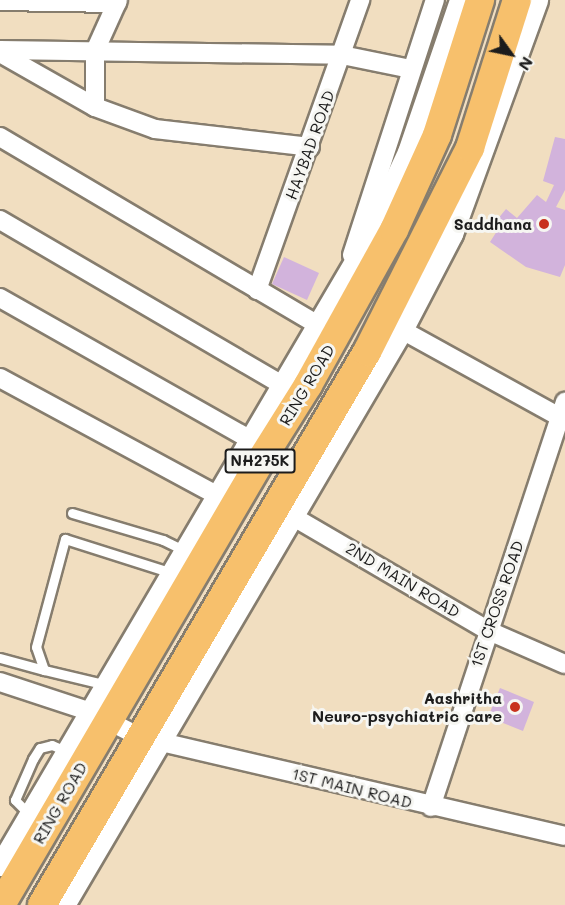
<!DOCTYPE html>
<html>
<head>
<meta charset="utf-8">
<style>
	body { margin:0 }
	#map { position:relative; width:565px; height:905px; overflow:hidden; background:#f1dec0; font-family:Mali,sans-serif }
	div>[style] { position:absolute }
	.building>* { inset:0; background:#d2b3dc }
	.roads { filter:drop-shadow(2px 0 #867d6e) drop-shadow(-2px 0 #867d6e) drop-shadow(0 2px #867d6e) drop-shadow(0 -2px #867d6e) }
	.service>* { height:9px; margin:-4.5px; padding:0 4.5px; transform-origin:4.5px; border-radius:4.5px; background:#fff }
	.minor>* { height:18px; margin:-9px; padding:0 9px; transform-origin:9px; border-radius:9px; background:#fff }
	.tertiary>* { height:21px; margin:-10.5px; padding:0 10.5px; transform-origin:10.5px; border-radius:10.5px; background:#fff }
	.trunk>* { height:28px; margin:-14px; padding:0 14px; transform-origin:14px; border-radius:14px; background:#f7c06c }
	.dots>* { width:16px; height:16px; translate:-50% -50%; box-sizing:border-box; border:3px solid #f6f6f2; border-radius:50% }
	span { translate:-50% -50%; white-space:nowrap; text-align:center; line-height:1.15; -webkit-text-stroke:6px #f6f6f2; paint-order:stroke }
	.shield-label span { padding:2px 4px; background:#f6f6f2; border:2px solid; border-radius:4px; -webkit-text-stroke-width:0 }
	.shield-label { font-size:15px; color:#1c1c1c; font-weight:700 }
	.street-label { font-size:16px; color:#1c1c1c }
	.poi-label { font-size:16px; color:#1c1c1c; font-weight:700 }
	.right { translate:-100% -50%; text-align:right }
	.north { position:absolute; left:481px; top:24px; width:60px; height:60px; -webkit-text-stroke:4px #f6f6f2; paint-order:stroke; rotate:123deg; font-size:16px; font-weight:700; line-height:24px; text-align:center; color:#1c1c1c }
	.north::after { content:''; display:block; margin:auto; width:21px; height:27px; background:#1c1c1c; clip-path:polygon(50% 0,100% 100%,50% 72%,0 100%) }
</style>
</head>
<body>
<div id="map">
	<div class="building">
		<i style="clip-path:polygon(555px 137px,565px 139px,565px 190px,556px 207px,565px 210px,565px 265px,560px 277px,526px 267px,490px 242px,497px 231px,492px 226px,506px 209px,517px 218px,537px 195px,546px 202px,554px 185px,543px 181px)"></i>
		<i style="clip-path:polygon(284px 257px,319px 273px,307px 300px,272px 284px)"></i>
		<i style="clip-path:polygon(500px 688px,534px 702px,523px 731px,488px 717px)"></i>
	</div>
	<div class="roads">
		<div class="service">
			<i style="left:72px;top:513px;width:95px;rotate:16.5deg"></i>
			<i style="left:163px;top:540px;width:25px;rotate:26deg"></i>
			<i style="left:0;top:658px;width:46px;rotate:15.3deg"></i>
			<i style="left:107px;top:685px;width:65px;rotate:-166.6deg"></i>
			<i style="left:44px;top:670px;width:24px;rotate:-109deg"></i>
			<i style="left:36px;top:647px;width:112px;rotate:-75deg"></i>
			<i style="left:65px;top:539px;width:112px;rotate:17.6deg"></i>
			<i style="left:29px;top:814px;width:20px;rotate:-135deg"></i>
			<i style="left:15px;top:800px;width:45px;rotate:-66.3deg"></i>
			<i style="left:33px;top:759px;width:13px;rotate:-58deg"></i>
			<i style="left:40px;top:748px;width:12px;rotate:-14deg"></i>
			<i style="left:52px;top:745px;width:17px;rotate:24deg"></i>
		</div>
		<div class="minor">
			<i style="left:0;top:1px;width:117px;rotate:1deg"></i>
			<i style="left:0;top:50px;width:342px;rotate:0.8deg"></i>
			<i style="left:342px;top:55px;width:70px;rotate:11.5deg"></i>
			<i style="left:0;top:53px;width:109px;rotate:29.6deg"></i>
			<i style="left:95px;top:107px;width:64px;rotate:20.1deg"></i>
			<i style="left:155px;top:129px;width:156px;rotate:6.6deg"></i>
			<i style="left:95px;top:107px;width:56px;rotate:-90deg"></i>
			<i style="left:95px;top:51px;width:56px;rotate:-65.7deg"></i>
			<i style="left:0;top:137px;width:371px;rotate:30.6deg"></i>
			<i style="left:0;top:220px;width:329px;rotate:30.3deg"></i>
			<i style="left:352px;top:255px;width:268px;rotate:-72deg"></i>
			<i style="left:257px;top:290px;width:308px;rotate:-70.4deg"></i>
			<i style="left:0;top:298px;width:286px;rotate:29.5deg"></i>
			<i style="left:402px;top:330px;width:186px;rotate:28.9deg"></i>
			<i style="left:0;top:378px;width:248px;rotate:28.4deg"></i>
			<i style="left:280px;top:509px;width:240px;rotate:30.3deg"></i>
			<i style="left:487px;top:630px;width:85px;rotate:23.6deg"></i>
			<i style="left:0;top:682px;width:96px;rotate:18.2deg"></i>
			<i style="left:91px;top:712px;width:55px;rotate:27deg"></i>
			<i style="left:140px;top:737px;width:436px;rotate:13.1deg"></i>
			<i style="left:431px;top:807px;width:427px;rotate:-71.7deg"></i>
		</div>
		<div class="tertiary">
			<i style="left:0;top:865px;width:718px;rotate:-59.54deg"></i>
			<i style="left:364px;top:246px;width:104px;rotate:-64.9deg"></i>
			<i style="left:408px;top:152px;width:161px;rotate:-71.1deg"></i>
			<i style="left:64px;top:905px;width:667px;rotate:-59.55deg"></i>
			<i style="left:402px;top:330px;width:108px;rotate:-62.5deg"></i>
			<i style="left:452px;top:234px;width:249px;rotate:-70deg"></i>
		</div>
		<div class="trunk">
			<i style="left:1px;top:905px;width:515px;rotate:-59.7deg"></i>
			<i style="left:261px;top:460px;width:89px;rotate:-57.9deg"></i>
			<i style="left:308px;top:385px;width:177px;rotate:-61deg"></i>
			<i style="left:394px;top:230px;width:104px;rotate:-65.6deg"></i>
			<i style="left:437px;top:135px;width:142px;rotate:-72.3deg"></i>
			<i style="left:42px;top:905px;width:641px;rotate:-59.56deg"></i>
			<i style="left:367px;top:352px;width:229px;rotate:-63.2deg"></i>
			<i style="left:470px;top:148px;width:155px;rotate:-72.4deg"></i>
		</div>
	</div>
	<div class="dots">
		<i style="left:544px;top:224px;background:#c8321e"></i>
		<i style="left:515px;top:707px;background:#c8321e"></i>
	</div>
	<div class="shield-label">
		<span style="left:260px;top:461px">NH275K</span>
	</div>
	<div class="street-label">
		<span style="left:310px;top:145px;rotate:-70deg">HAYBAD ROAD</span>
		<span style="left:307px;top:385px;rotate:-59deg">RING ROAD</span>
		<span style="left:403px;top:580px;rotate:31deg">2ND MAIN ROAD</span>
		<span style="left:497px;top:604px;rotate:-71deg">1ST CROSS ROAD</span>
		<span style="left:352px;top:788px;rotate:14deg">1ST MAIN ROAD</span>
		<span style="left:60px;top:803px;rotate:-60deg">RING ROAD</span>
	</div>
	<div class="poi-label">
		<span class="right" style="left:532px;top:224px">Saddhana</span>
		<span class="right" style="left:502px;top:707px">Aashritha<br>Neuro-psychiatric care</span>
	</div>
	<div class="north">N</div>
</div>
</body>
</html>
